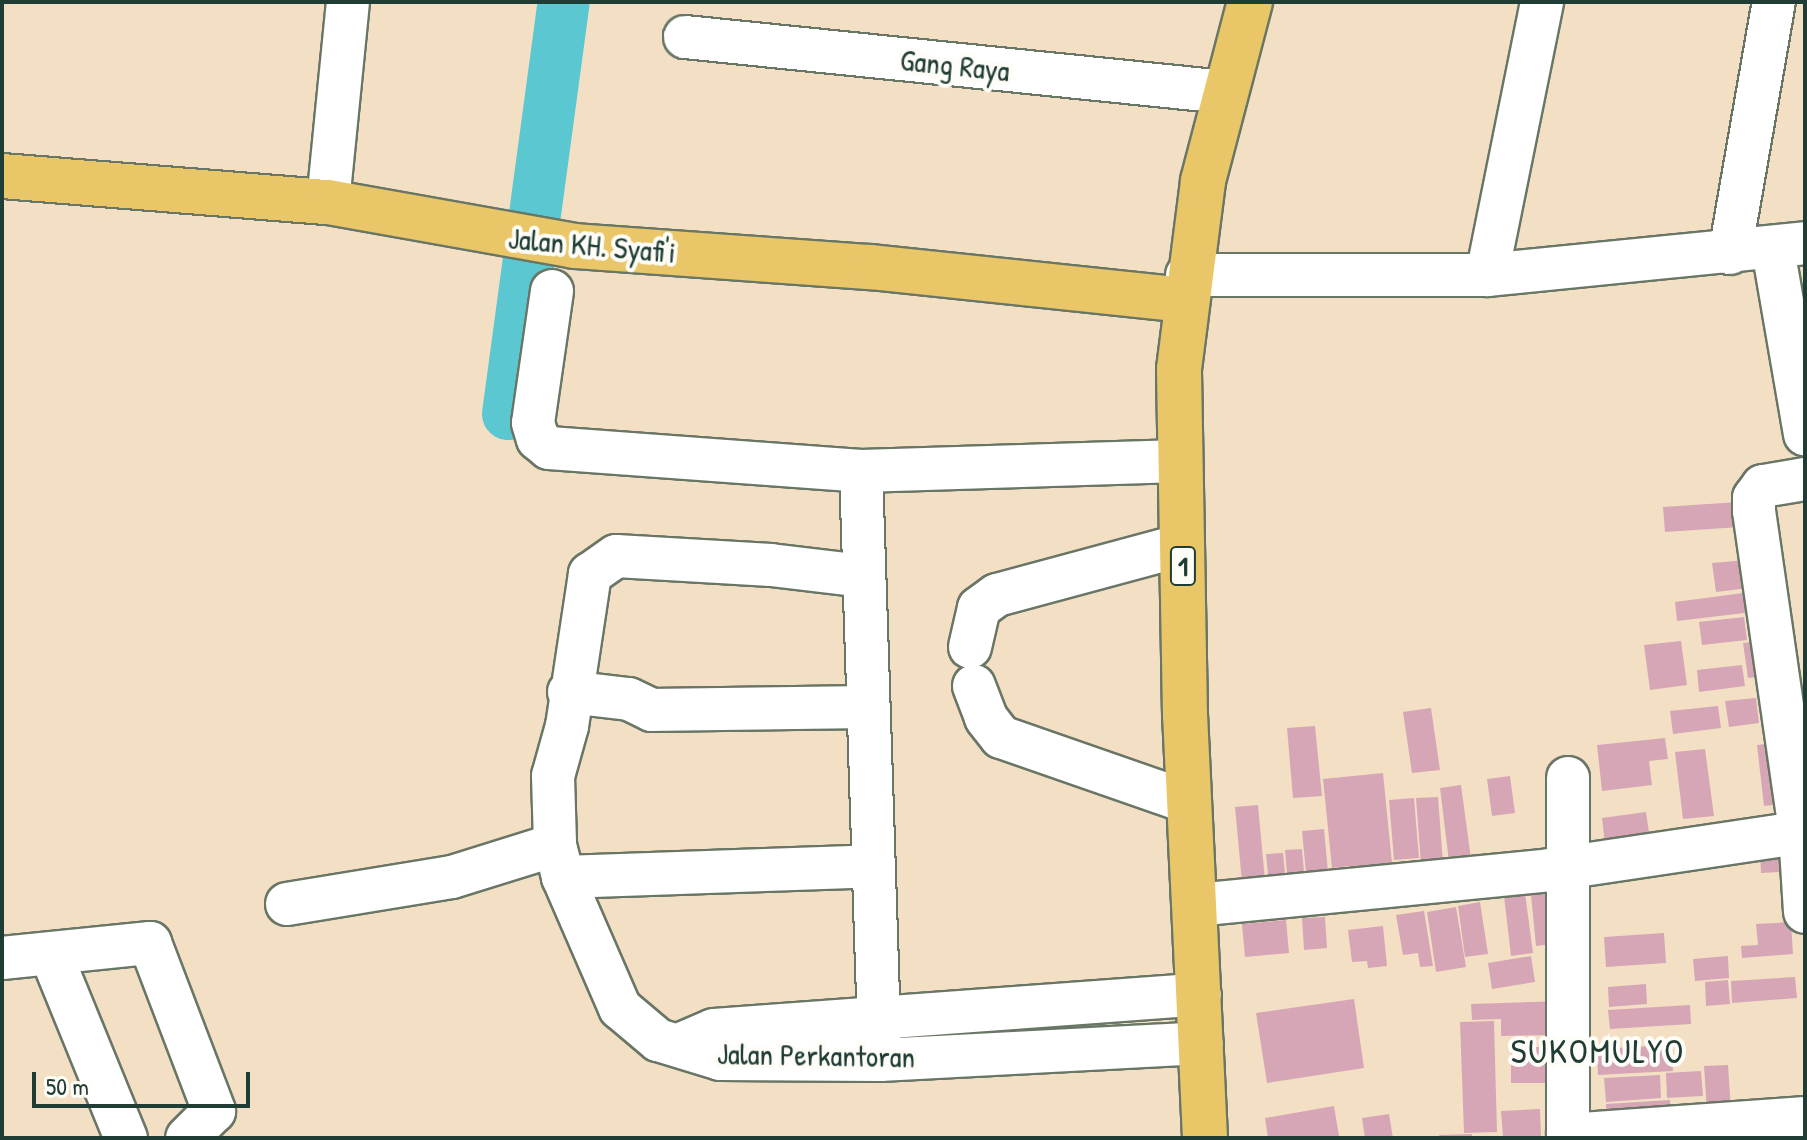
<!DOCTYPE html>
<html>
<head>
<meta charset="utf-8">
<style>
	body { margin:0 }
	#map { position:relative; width:1807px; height:1140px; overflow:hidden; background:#f3e0c4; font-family:"Patrick Hand",sans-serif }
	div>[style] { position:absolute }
	.river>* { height:52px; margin:-26px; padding:0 26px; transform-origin:26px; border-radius:26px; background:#5bc8d1 }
	.building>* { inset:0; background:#d6a6b6 }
	.roads { filter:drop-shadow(2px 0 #697666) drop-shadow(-2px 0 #697666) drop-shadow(0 2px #697666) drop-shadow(0 -2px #697666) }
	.minor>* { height:42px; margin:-21px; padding:0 21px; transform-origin:21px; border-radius:21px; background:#fff }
	.major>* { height:44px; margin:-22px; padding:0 22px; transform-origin:22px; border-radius:22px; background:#e9c769 }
	.highway>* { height:44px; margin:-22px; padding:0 22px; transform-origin:22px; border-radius:22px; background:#e9c769 }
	span { translate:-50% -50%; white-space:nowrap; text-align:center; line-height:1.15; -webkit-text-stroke:8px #fdfcf7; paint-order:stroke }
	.shield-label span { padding:2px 6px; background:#fdfcf7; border:2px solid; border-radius:6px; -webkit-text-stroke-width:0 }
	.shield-label { font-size:28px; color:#1f3d34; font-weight:700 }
	.street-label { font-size:30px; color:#1f3d34 }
	.quarter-label { font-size:34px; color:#1f3d34; letter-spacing:2px }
	.frame { position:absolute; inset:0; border:4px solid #1f3d34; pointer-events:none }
	.scale { position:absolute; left:32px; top:1072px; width:218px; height:36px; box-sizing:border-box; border:4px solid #1f3d34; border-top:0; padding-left:10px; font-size:24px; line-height:28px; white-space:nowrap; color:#1f3d34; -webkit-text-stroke:6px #fdfcf7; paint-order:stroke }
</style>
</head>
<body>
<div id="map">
	<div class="river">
		<i style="left:508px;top:414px;width:416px;rotate:-82.3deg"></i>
	</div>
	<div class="building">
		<i style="clip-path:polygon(1738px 502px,1740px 527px,1665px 532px,1663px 507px)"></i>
		<i style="clip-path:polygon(1746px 560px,1749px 588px,1716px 592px,1712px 563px)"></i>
		<i style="clip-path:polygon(1751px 592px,1753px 612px,1677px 621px,1675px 602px)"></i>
		<i style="clip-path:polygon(1744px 617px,1747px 640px,1702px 645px,1699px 622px)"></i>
		<i style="clip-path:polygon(1768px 640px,1773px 675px,1748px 678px,1743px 643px)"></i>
		<i style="clip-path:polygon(1681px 641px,1687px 685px,1650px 690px,1644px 645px)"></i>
		<i style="clip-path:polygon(1742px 665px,1745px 686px,1699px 692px,1697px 670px)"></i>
		<i style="clip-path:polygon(1756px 698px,1759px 723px,1729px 727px,1725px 701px)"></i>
		<i style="clip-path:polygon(1718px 706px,1721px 728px,1673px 734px,1670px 711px)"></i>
		<i style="clip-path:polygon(1431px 708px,1440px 770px,1412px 773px,1403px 712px)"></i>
		<i style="clip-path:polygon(1315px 726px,1322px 796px,1293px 798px,1287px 728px)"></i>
		<i style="clip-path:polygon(1665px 738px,1668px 759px,1649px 761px,1652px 785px,1602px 791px,1597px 745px)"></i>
		<i style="clip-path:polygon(1783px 742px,1790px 803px,1764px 806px,1757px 745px)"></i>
		<i style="clip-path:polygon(1705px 749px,1714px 816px,1683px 819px,1675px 752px)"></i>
		<i style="clip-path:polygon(1383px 773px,1392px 863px,1376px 865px,1377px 875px,1351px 877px,1350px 866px,1332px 868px,1323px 779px)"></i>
		<i style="clip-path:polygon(1510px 776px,1515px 813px,1492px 816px,1487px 779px)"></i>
		<i style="clip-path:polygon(1461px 785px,1471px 859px,1449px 862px,1440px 788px)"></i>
		<i style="clip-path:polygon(1438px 797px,1443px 863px,1421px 864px,1416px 798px)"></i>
		<i style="clip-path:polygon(1414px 798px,1419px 858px,1394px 860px,1389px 800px)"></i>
		<i style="clip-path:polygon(1258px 805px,1266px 891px,1243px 893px,1235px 807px)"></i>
		<i style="clip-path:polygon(1646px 812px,1650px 839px,1605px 844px,1602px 818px)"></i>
		<i style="clip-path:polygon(1324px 829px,1329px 882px,1307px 884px,1302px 831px)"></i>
		<i style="clip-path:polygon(1302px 849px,1305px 883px,1288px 885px,1285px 850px)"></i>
		<i style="clip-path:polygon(1795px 849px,1796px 871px,1761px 873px,1760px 852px)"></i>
		<i style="clip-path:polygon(1283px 853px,1286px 883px,1269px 884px,1266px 854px)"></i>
		<i style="clip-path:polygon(1525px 893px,1533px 953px,1511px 956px,1504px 896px)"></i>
		<i style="clip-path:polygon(1556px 893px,1560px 943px,1536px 946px,1531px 895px)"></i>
		<i style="clip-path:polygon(1480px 902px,1488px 954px,1465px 957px,1458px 906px)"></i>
		<i style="clip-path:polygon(1456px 907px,1466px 967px,1436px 972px,1427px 912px)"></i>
		<i style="clip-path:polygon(1424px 911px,1433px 966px,1420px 967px,1418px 953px,1403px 955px,1396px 915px)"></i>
		<i style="clip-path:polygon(1325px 917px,1327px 948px,1304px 950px,1302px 918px)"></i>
		<i style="clip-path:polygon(1286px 920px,1289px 953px,1245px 957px,1242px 924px)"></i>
		<i style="clip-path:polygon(1791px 922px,1793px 954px,1742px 958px,1741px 946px,1758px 945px,1756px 924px)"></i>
		<i style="clip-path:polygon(1383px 926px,1387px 966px,1368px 968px,1367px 961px,1352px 962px,1348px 930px)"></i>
		<i style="clip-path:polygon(1664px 933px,1666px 963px,1606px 967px,1604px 937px)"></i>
		<i style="clip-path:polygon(1531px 956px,1535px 982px,1492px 989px,1488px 963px)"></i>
		<i style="clip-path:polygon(1728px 956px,1729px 978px,1695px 981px,1693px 959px)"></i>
		<i style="clip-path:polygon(1795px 977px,1797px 998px,1732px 1003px,1731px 981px)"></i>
		<i style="clip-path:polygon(1728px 980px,1730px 1004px,1706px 1006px,1705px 982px)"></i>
		<i style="clip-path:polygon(1646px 984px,1647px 1004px,1609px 1007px,1608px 987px)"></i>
		<i style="clip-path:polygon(1354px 999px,1364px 1068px,1267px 1083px,1256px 1013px)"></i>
		<i style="clip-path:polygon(1561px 1001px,1562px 1035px,1501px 1036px,1501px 1019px,1472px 1020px,1471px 1004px)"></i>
		<i style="clip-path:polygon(1690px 1005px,1691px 1024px,1610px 1029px,1608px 1010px)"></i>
		<i style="clip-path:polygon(1494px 1021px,1497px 1132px,1464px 1133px,1460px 1022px)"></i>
		<i style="clip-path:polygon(1671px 1045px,1673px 1071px,1598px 1075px,1597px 1049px)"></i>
		<i style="clip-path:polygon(1511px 1047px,1554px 1047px,1555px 1083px,1511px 1083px)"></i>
		<i style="clip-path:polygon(1728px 1065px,1731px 1110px,1707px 1111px,1704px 1066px)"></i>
		<i style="clip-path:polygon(1701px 1071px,1703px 1096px,1667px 1098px,1666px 1073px)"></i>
		<i style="clip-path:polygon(1660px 1075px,1661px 1098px,1606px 1102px,1604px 1078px)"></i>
		<i style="clip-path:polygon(1670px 1100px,1671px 1119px,1607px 1124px,1606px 1104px)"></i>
		<i style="clip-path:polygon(1334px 1106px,1339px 1136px,1268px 1138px,1265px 1118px)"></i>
		<i style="clip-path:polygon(1540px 1109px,1541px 1136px,1503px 1137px,1501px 1111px)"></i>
		<i style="clip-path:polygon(1389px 1114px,1393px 1138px,1365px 1138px,1362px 1118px)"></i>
		<i style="clip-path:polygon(1472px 1134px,1472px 1138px,1440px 1138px,1439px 1135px)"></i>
	</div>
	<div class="roads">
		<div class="minor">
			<i style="left:685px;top:37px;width:543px;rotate:5.82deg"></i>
			<i style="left:328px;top:202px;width:201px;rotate:-84.3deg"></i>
			<i style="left:1773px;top:249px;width:188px;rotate:80.2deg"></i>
			<i style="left:1730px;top:253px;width:255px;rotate:-80.1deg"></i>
			<i style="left:1187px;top:275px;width:300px"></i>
			<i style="left:1487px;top:275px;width:320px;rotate:-5.7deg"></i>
			<i style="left:1487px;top:275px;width:278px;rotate:-78.6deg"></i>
			<i style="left:552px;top:291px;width:133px;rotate:98.2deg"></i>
			<i style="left:533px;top:423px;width:17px;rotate:73deg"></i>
			<i style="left:538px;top:439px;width:14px;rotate:39deg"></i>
			<i style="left:549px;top:448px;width:313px;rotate:4.2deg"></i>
			<i style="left:861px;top:471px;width:319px;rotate:-1.8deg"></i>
			<i style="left:861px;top:471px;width:589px;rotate:88.15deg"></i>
			<i style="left:1805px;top:479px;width:43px;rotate:170.5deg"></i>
			<i style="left:1763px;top:486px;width:15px;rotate:127deg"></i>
			<i style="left:1754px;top:498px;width:13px;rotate:90deg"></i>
			<i style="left:1754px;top:511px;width:324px;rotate:81.8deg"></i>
			<i style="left:1800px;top:832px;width:80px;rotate:86.4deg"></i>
			<i style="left:863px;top:576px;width:93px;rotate:-173.2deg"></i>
			<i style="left:771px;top:565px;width:155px;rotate:-176.7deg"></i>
			<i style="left:616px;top:556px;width:32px;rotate:145deg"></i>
			<i style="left:590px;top:574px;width:154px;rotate:98.6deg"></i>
			<i style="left:567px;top:726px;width:52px;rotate:105.6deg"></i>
			<i style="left:553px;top:776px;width:69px;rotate:88.3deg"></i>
			<i style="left:555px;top:845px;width:33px;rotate:76deg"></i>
			<i style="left:563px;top:877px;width:143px;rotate:66.5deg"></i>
			<i style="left:620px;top:1008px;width:50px;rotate:40.1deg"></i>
			<i style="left:658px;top:1040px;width:65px;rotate:17deg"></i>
			<i style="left:720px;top:1059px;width:160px;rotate:0.4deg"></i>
			<i style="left:880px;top:1060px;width:322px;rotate:-3deg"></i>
			<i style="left:970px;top:647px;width:40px;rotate:-77deg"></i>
			<i style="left:979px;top:608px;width:22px;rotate:-36deg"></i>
			<i style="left:997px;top:595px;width:192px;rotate:-15.1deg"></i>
			<i style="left:974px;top:686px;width:34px;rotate:69deg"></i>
			<i style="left:986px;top:718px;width:24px;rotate:52deg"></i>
			<i style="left:1001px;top:737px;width:200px;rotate:19.2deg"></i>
			<i style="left:569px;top:692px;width:60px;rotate:6.7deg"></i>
			<i style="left:629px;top:699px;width:25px;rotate:26deg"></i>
			<i style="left:652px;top:710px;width:213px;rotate:-0.8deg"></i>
			<i style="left:563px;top:877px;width:311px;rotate:-2deg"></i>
			<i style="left:287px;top:904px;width:167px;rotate:-9.3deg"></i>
			<i style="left:452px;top:877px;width:108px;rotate:-17.3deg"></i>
			<i style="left:1195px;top:905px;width:357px;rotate:-5.6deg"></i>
			<i style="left:1550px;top:870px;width:258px;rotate:-8.5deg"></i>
			<i style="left:52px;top:957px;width:196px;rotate:67.8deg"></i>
			<i style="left:2px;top:958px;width:149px;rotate:-5.8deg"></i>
			<i style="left:150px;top:943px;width:180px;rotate:69.1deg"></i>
			<i style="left:214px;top:1111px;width:38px;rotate:135deg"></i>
			<i style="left:681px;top:1044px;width:36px;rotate:-23deg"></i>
			<i style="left:714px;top:1030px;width:487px;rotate:-4.2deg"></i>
			<i style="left:1568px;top:1135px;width:238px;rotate:-4.1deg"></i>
			<i style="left:1568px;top:1138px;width:360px;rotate:-90deg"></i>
		</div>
		<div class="major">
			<i style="left:2px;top:176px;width:327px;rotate:4.6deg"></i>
			<i style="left:328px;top:202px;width:250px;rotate:10.1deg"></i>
			<i style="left:574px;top:246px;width:297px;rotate:4.1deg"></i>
			<i style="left:870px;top:267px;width:317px;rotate:6deg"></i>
		</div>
		<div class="highway">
			<i style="left:1205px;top:1138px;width:423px;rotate:-92.7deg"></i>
			<i style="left:1185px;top:715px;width:346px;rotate:-91deg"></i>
			<i style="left:1179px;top:369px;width:190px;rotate:-82.7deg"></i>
			<i style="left:1203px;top:181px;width:185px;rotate:-75.3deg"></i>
		</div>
	</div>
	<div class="shield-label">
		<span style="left:1183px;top:566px">1</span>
	</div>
	<div class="street-label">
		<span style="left:955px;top:65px;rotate:6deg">Gang Raya</span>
		<span style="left:592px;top:245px;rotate:5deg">Jalan KH. Syafi'i</span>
		<span style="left:816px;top:1055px;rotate:1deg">Jalan Perkantoran</span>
	</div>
	<div class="quarter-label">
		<span style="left:1598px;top:1052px">SUKOMULYO</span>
	</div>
	<div class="frame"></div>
	<div class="scale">50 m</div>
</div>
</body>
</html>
